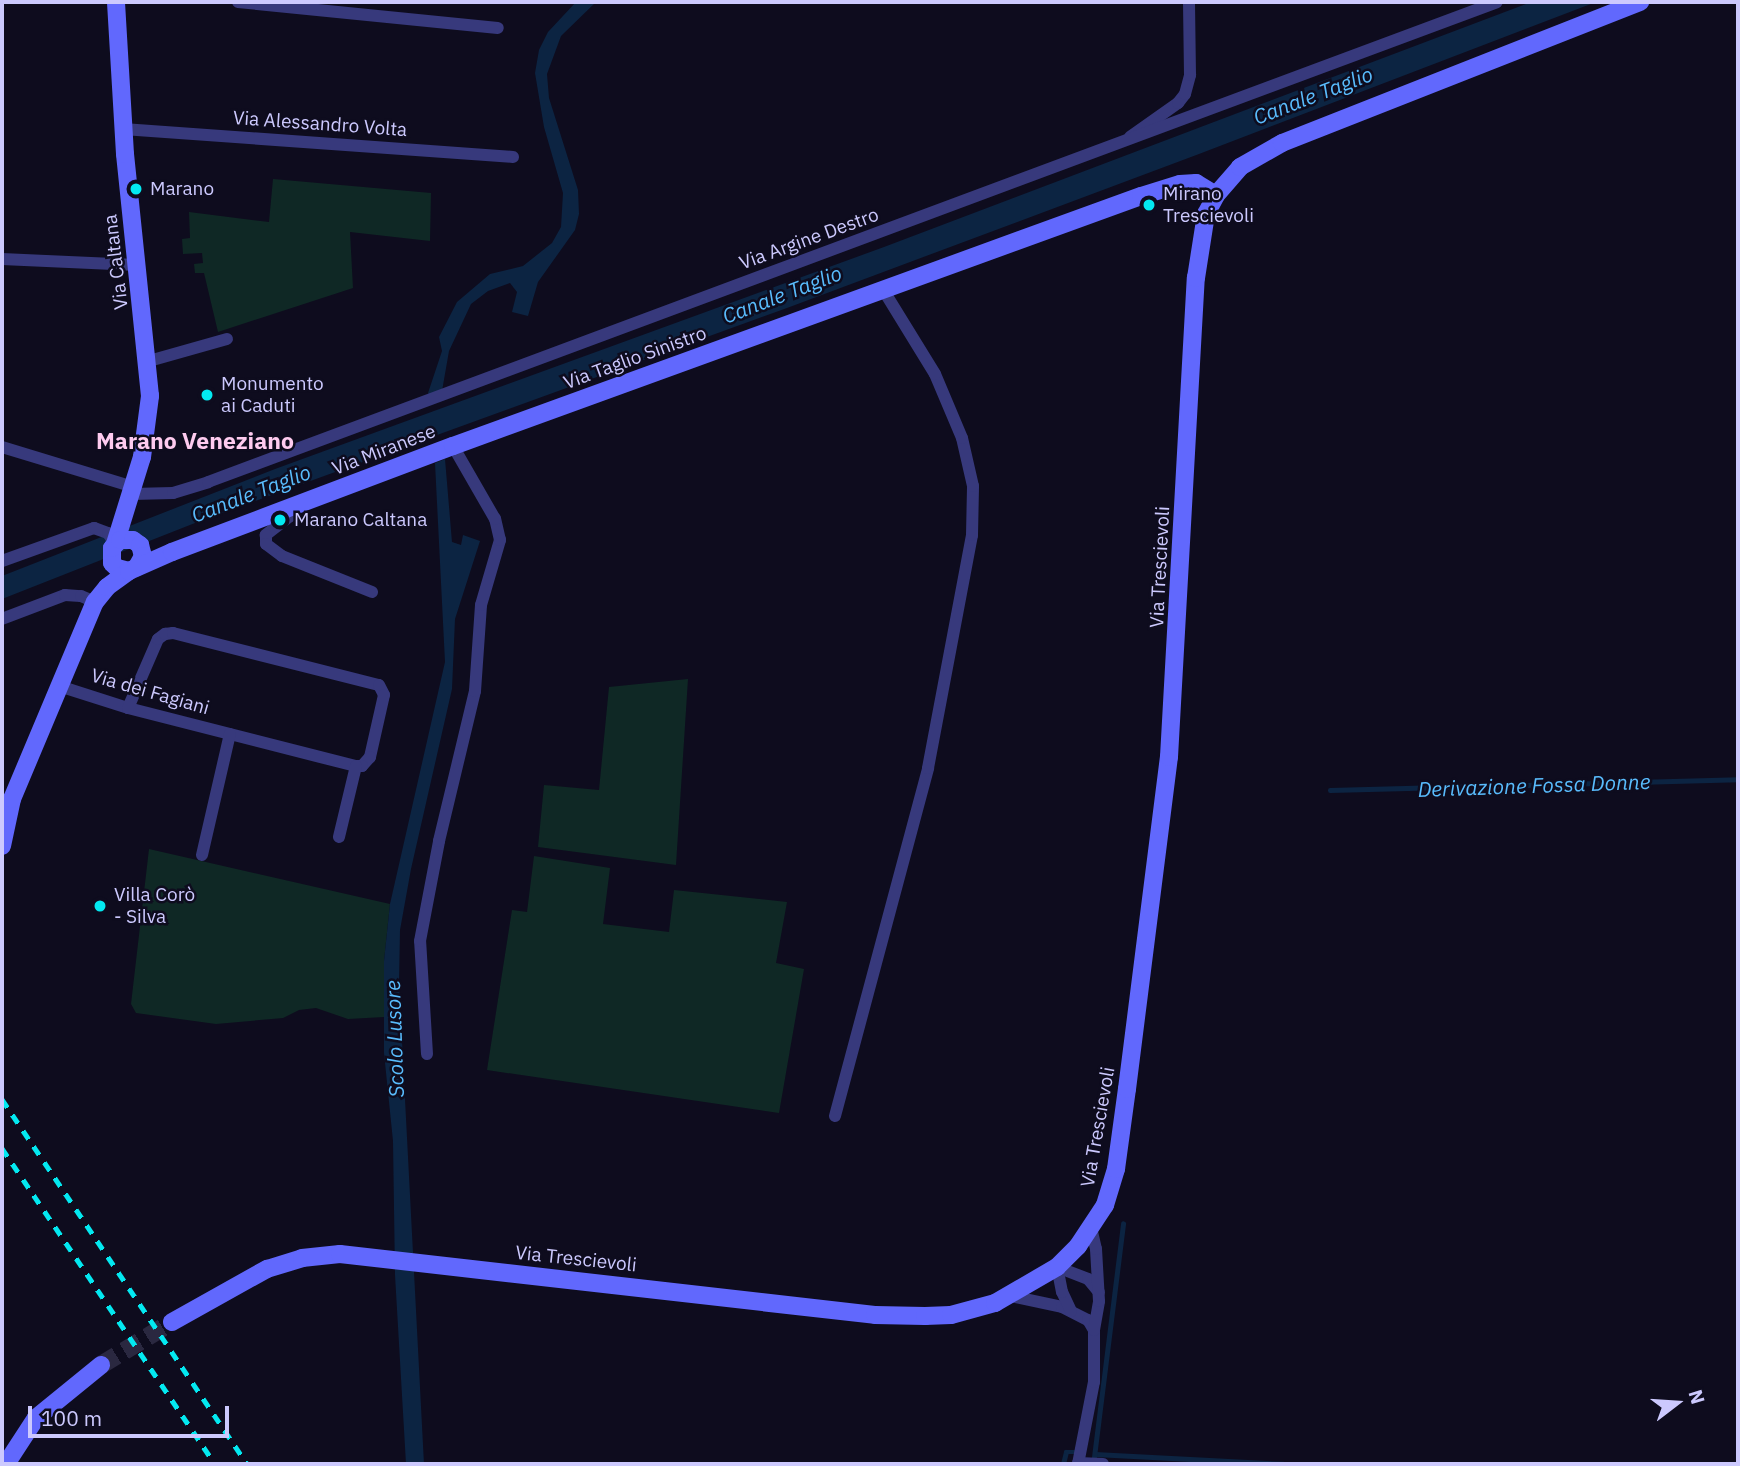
<!DOCTYPE html>
<html>
<head>
<meta charset="utf-8">
<style>
	body { margin:0 }
	#map { position:relative; width:1740px; height:1466px; overflow:hidden; background:#0e0c1e; font-family:"IBM Plex Sans",sans-serif }
	div>[style] { position:absolute }
	.green>* { inset:0; background:#0f2825 }
	.water>* { inset:0; background:#0c2442 }
	.stream>* { height:4.5px; margin:-2.25px; padding:0 2.25px; transform-origin:2.25px; border-radius:2.25px; background:#0c2442 }
	.secondary-tunnel>* { height:18px; margin-top:-9px; transform-origin:0; background:repeating-linear-gradient(90deg,#2a2840 0 18px,transparent 0 27px) }
	.street>* { height:12px; margin:-6px; padding:0 6px; transform-origin:6px; border-radius:6px; background:#37397c }
	.secondary>* { height:18px; margin:-9px; padding:0 9px; transform-origin:9px; border-radius:9px; background:#6168fd }
	.rail>* { height:4.5px; margin-top:-2.25px; transform-origin:0; background:repeating-linear-gradient(90deg,#03e9f1 0 10px,transparent 0 19px) }
	.dots>* { width:19px; height:19px; translate:-50% -50%; box-sizing:border-box; border:4px solid #0e0c1e; border-radius:50% }
	span { translate:-50% -50%; white-space:nowrap; text-align:center; line-height:1.15; -webkit-text-stroke:5px #0e0c1e; paint-order:stroke }
	.street-label { font-size:19px; color:#ccc9fe }
	.poi-label { font-size:19px; color:#ccc9fe }
	.left { translate:0 -50%; text-align:left }
	.water-label { font-size:21px; color:#59bcfd; font-style:italic }
	.quarter-label { font-size:23px; color:#fecbef; font-weight:700 }
	.frame { position:absolute; inset:0; border:4px solid #ccc9fe; pointer-events:none }
	.north { position:absolute; left:1642px; top:1368px; width:70px; height:70px; -webkit-text-stroke:5px #0e0c1e; paint-order:stroke; rotate:73deg; font-size:19px; font-weight:700; line-height:28px; text-align:center; color:#ccc9fe }
	.north::after { content:''; display:block; margin:auto; width:24px; height:32px; background:#ccc9fe; clip-path:polygon(50% 0,100% 100%,50% 72%,0 100%) }
	.scale { position:absolute; left:28px; top:1406px; width:201px; height:32px; box-sizing:border-box; border:4px solid #ccc9fe; border-top:0; padding-left:9px; font-size:21px; line-height:24px; white-space:nowrap; color:#ccc9fe; -webkit-text-stroke:5px #0e0c1e; paint-order:stroke }
</style>
</head>
<body>
<div id="map">
	<div class="green">
		<i style="clip-path:polygon(273px 179px,431px 193px,430px 241px,350px 232px,353px 288px,218px 332px,204px 273px,195px 273px,194px 264px,203px 263px,202px 253px,183px 254px,182px 239px,190px 238px,189px 212px,269px 222px)"></i>
		<i style="clip-path:polygon(688px 679px,676px 865px,538px 847px,544px 785px,599px 790px,609px 687px)"></i>
		<i style="clip-path:polygon(149px 849px,390px 904px,384px 961px,384px 1017px,348px 1019px,316px 1008px,299px 1010px,283px 1018px,216px 1024px,136px 1013px,131px 1004px)"></i>
		<i style="clip-path:polygon(534px 856px,610px 868px,603px 924px,669px 932px,674px 890px,787px 902px,776px 963px,804px 969px,779px 1113px,487px 1070px,512px 910px,527px 912px)"></i>
	</div>
	<div class="water">
		<i style="clip-path:polygon(576px 2px,596px 2px,561px 36px,547px 74px,549px 98px,578px 190px,579px 214px,575px 230px,538px 282px,528px 316px,512px 312px,517px 292px,510px 283px,488px 291px,471px 304px,449px 351px,442px 391px,430px 396px,428px 393px,442px 351px,439px 337px,457px 302px,490px 274px,523px 266px,552px 243px,561px 227px,563px 193px,544px 127px,535px 73px,539px 50px,548px 32px)"></i>
		<i style="clip-path:polygon(1531px 2px,1596px 2px,1199px 154px,787px 308px,195px 523px,2px 599px,2px 576px,275px 469px,884px 247px)"></i>
		<i style="clip-path:polygon(445px 459px,452px 542px,461px 545px,463px 535px,480px 541px,455px 619px,452px 689px,411px 869px,400px 930px,399px 984px,424px 1464px,406px 1464px,395px 1275px,393px 1141px,384px 1053px,384px 961px,390px 904px,445px 662px,435px 463px)"></i>
	</div>
	<div class="stream">
		<i style="left:1330px;top:790px;width:408px;rotate:-1.5deg"></i>
		<i style="left:1095px;top:1454px;width:188px;rotate:3deg"></i>
		<i style="left:1094px;top:1457px;width:235px;rotate:-82.9deg"></i>
		<i style="left:1063px;top:1464px;width:12px;rotate:-76deg"></i>
		<i style="left:1066px;top:1452px;width:10px"></i>
	</div>
	<div class="secondary-tunnel">
		<i style="left:101px;top:1365px;width:83px;rotate:-31.2deg"></i>
	</div>
	<div class="street">
		<i style="left:238px;top:2px;width:261px;rotate:5.7deg"></i>
		<i style="left:123px;top:129px;width:391px;rotate:4.1deg"></i>
		<i style="left:1130px;top:137px;width:59px;rotate:-35.3deg"></i>
		<i style="left:1178px;top:103px;width:11px;rotate:-52deg"></i>
		<i style="left:1185px;top:94px;width:20px;rotate:-75deg"></i>
		<i style="left:1190px;top:75px;width:73px;rotate:-90.8deg"></i>
		<i style="left:2px;top:259px;width:134px;rotate:2.6deg"></i>
		<i style="left:149px;top:361px;width:81px;rotate:-15.8deg"></i>
		<i style="left:2px;top:447px;width:138px;rotate:16.9deg"></i>
		<i style="left:132px;top:494px;width:41px;rotate:-1.4deg"></i>
		<i style="left:173px;top:493px;width:37px;rotate:-17deg"></i>
		<i style="left:208px;top:482px;width:1375px;rotate:-20.42deg"></i>
		<i style="left:291px;top:508px;width:8px;rotate:97deg"></i>
		<i style="left:290px;top:516px;width:31px;rotate:142deg"></i>
		<i style="left:266px;top:535px;width:9px;rotate:90deg"></i>
		<i style="left:266px;top:544px;width:20px;rotate:37deg"></i>
		<i style="left:282px;top:556px;width:97px;rotate:21.8deg"></i>
		<i style="left:2px;top:561px;width:98px;rotate:-19.7deg"></i>
		<i style="left:94px;top:528px;width:15px;rotate:20deg"></i>
		<i style="left:108px;top:533px;width:13px;rotate:58deg"></i>
		<i style="left:2px;top:619px;width:67px;rotate:-20.9deg"></i>
		<i style="left:65px;top:595px;width:16px;rotate:4deg"></i>
		<i style="left:81px;top:596px;width:15px;rotate:23deg"></i>
		<i style="left:59px;top:686px;width:72px;rotate:17.7deg"></i>
		<i style="left:128px;top:708px;width:235px;rotate:14.3deg"></i>
		<i style="left:128px;top:708px;width:75px;rotate:-66.5deg"></i>
		<i style="left:158px;top:639px;width:9px;rotate:-36deg"></i>
		<i style="left:165px;top:634px;width:8px;rotate:-7deg"></i>
		<i style="left:173px;top:633px;width:212px;rotate:14.2deg"></i>
		<i style="left:379px;top:685px;width:11px;rotate:63deg"></i>
		<i style="left:384px;top:695px;width:64px;rotate:102.7deg"></i>
		<i style="left:370px;top:757px;width:12px;rotate:132deg"></i>
		<i style="left:362px;top:766px;width:6px;rotate:180deg"></i>
		<i style="left:356px;top:766px;width:73px;rotate:103.5deg"></i>
		<i style="left:202px;top:855px;width:124px;rotate:-77deg"></i>
		<i style="left:427px;top:1054px;width:113px;rotate:-93.5deg"></i>
		<i style="left:420px;top:941px;width:102px;rotate:-79.2deg"></i>
		<i style="left:439px;top:841px;width:154px;rotate:-76.5deg"></i>
		<i style="left:475px;top:691px;width:86px;rotate:-86deg"></i>
		<i style="left:481px;top:605px;width:68px;rotate:-73.7deg"></i>
		<i style="left:500px;top:540px;width:22px;rotate:-103deg"></i>
		<i style="left:495px;top:519px;width:84px;rotate:-119.9deg"></i>
		<i style="left:835px;top:1116px;width:360px;rotate:-75deg"></i>
		<i style="left:928px;top:768px;width:237px;rotate:-79.3deg"></i>
		<i style="left:972px;top:535px;width:49px;rotate:-88.8deg"></i>
		<i style="left:973px;top:486px;width:49px;rotate:-102.9deg"></i>
		<i style="left:962px;top:438px;width:69px;rotate:-112.9deg"></i>
		<i style="left:935px;top:374px;width:97px;rotate:-121.6deg"></i>
		<i style="left:1011px;top:1296px;width:52px;rotate:12.2deg"></i>
		<i style="left:1062px;top:1307px;width:29px;rotate:27deg"></i>
		<i style="left:1088px;top:1320px;width:12px;rotate:59deg"></i>
		<i style="left:1071px;top:1311px;width:21px;rotate:-115deg"></i>
		<i style="left:1062px;top:1292px;width:25px;rotate:-101deg"></i>
		<i style="left:1057px;top:1267px;width:33px;rotate:21deg"></i>
		<i style="left:1088px;top:1279px;width:17px;rotate:50deg"></i>
		<i style="left:1078px;top:1463px;width:25px;rotate:2deg"></i>
		<i style="left:1078px;top:1464px;width:84px;rotate:-79deg"></i>
		<i style="left:1094px;top:1382px;width:52px;rotate:-90deg"></i>
		<i style="left:1094px;top:1330px;width:29px;rotate:-80deg"></i>
		<i style="left:1099px;top:1301px;width:52px;rotate:-93.3deg"></i>
		<i style="left:1096px;top:1249px;width:22px;rotate:-103deg"></i>
	</div>
	<div class="secondary">
		<i style="left:115px;top:544px;width:91px;rotate:-72.8deg"></i>
		<i style="left:142px;top:457px;width:62px;rotate:-82.5deg"></i>
		<i style="left:150px;top:396px;width:243px;rotate:-95.9deg"></i>
		<i style="left:125px;top:154px;width:152px;rotate:-93.4deg"></i>
		<i style="left:129px;top:571px;width:12px;rotate:-166deg"></i>
		<i style="left:117px;top:568px;width:7px;rotate:-135deg"></i>
		<i style="left:112px;top:563px;width:15px;rotate:-90deg"></i>
		<i style="left:112px;top:548px;width:11px;rotate:-45deg"></i>
		<i style="left:120px;top:540px;width:13px"></i>
		<i style="left:133px;top:540px;width:9px;rotate:36deg"></i>
		<i style="left:140px;top:545px;width:11px;rotate:75deg"></i>
		<i style="left:143px;top:556px;width:13px;rotate:119deg"></i>
		<i style="left:2px;top:846px;width:48px;rotate:-78deg"></i>
		<i style="left:12px;top:799px;width:214px;rotate:-67.2deg"></i>
		<i style="left:95px;top:602px;width:19px;rotate:-51deg"></i>
		<i style="left:107px;top:587px;width:27px;rotate:-36deg"></i>
		<i style="left:129px;top:571px;width:47px;rotate:-23.8deg"></i>
		<i style="left:172px;top:552px;width:300px;rotate:-20.7deg"></i>
		<i style="left:453px;top:446px;width:732px;rotate:-19.97deg"></i>
		<i style="left:1141px;top:196px;width:41px;rotate:-17.1deg"></i>
		<i style="left:1180px;top:184px;width:16px;rotate:-4deg"></i>
		<i style="left:1196px;top:183px;width:23px;rotate:31deg"></i>
		<i style="left:172px;top:1322px;width:109px;rotate:-29.2deg"></i>
		<i style="left:267px;top:1269px;width:37px;rotate:-17deg"></i>
		<i style="left:302px;top:1258px;width:38px;rotate:-6deg"></i>
		<i style="left:340px;top:1254px;width:538px;rotate:6.5deg"></i>
		<i style="left:875px;top:1315px;width:50px;rotate:1.1deg"></i>
		<i style="left:925px;top:1316px;width:26px;rotate:-2deg"></i>
		<i style="left:951px;top:1315px;width:46px;rotate:-15.3deg"></i>
		<i style="left:995px;top:1303px;width:72px;rotate:-30.1deg"></i>
		<i style="left:1057px;top:1267px;width:30px;rotate:-45deg"></i>
		<i style="left:1078px;top:1246px;width:49px;rotate:-56.6deg"></i>
		<i style="left:1105px;top:1205px;width:38px;rotate:-73deg"></i>
		<i style="left:1116px;top:1169px;width:81px;rotate:-82.2deg"></i>
		<i style="left:1127px;top:1089px;width:335px;rotate:-82.8deg"></i>
		<i style="left:1169px;top:757px;width:480px;rotate:-86.8deg"></i>
		<i style="left:1196px;top:278px;width:65px;rotate:-81.1deg"></i>
		<i style="left:1206px;top:214px;width:21px;rotate:-62deg"></i>
		<i style="left:1216px;top:195px;width:37px;rotate:-49deg"></i>
		<i style="left:1240px;top:167px;width:48px;rotate:-29.7deg"></i>
		<i style="left:1282px;top:143px;width:385px;rotate:-21.5deg"></i>
		<i style="left:6px;top:1464px;width:55px;rotate:-56.9deg"></i>
		<i style="left:36px;top:1418px;width:84px;rotate:-39.2deg"></i>
	</div>
	<div class="rail">
		<i style="left:2px;top:1099px;width:440px;rotate:56.1deg"></i>
		<i style="left:2px;top:1148px;width:381px;rotate:56deg"></i>
	</div>
	<div class="dots">
		<i style="left:136px;top:189px;background:#03e9f1"></i>
		<i style="left:1149px;top:205px;background:#03e9f1"></i>
		<i style="left:207px;top:395px;background:#03e9f1"></i>
		<i style="left:280px;top:520px;background:#03e9f1"></i>
		<i style="left:100px;top:906px;background:#03e9f1"></i>
	</div>
	<div class="street-label">
		<span style="left:320px;top:124px;rotate:4deg">Via Alessandro Volta</span>
		<span style="left:809px;top:239px;rotate:-20deg">Via Argine Destro</span>
		<span style="left:116px;top:262px;rotate:-97deg">Via Caltana</span>
		<span style="left:635px;top:358px;rotate:-20deg">Via Taglio Sinistro</span>
		<span style="left:384px;top:450px;rotate:-21deg">Via Miranese</span>
		<span style="left:1160px;top:567px;rotate:-87deg">Via Trescievoli</span>
		<span style="left:150px;top:692px;rotate:16deg">Via dei Fagiani</span>
		<span style="left:1098px;top:1127px;rotate:-80deg">Via Trescievoli</span>
		<span style="left:576px;top:1259px;rotate:6deg">Via Trescievoli</span>
	</div>
	<div class="poi-label">
		<span class="left" style="left:150px;top:189px">Marano</span>
		<span class="left" style="left:1163px;top:205px">Mirano<br>Trescievoli</span>
		<span class="left" style="left:221px;top:395px">Monumento<br>ai Caduti</span>
		<span class="left" style="left:294px;top:520px">Marano Caltana</span>
		<span class="left" style="left:114px;top:906px">Villa Corò<br>- Silva</span>
	</div>
	<div class="water-label">
		<span style="left:1313px;top:95px;rotate:-21deg">Canale Taglio</span>
		<span style="left:782px;top:294px;rotate:-21deg">Canale Taglio</span>
		<span style="left:251px;top:493px;rotate:-21deg">Canale Taglio</span>
		<span style="left:1534px;top:785px;rotate:-2deg">Derivazione Fossa Donne</span>
		<span style="left:394px;top:1039px;rotate:-92deg">Scolo Lusore</span>
	</div>
	<div class="quarter-label">
		<span style="left:195px;top:440px">Marano Veneziano</span>
	</div>
	<div class="frame"></div>
	<div class="north">N</div>
	<div class="scale">100 m</div>
</div>
</body>
</html>
